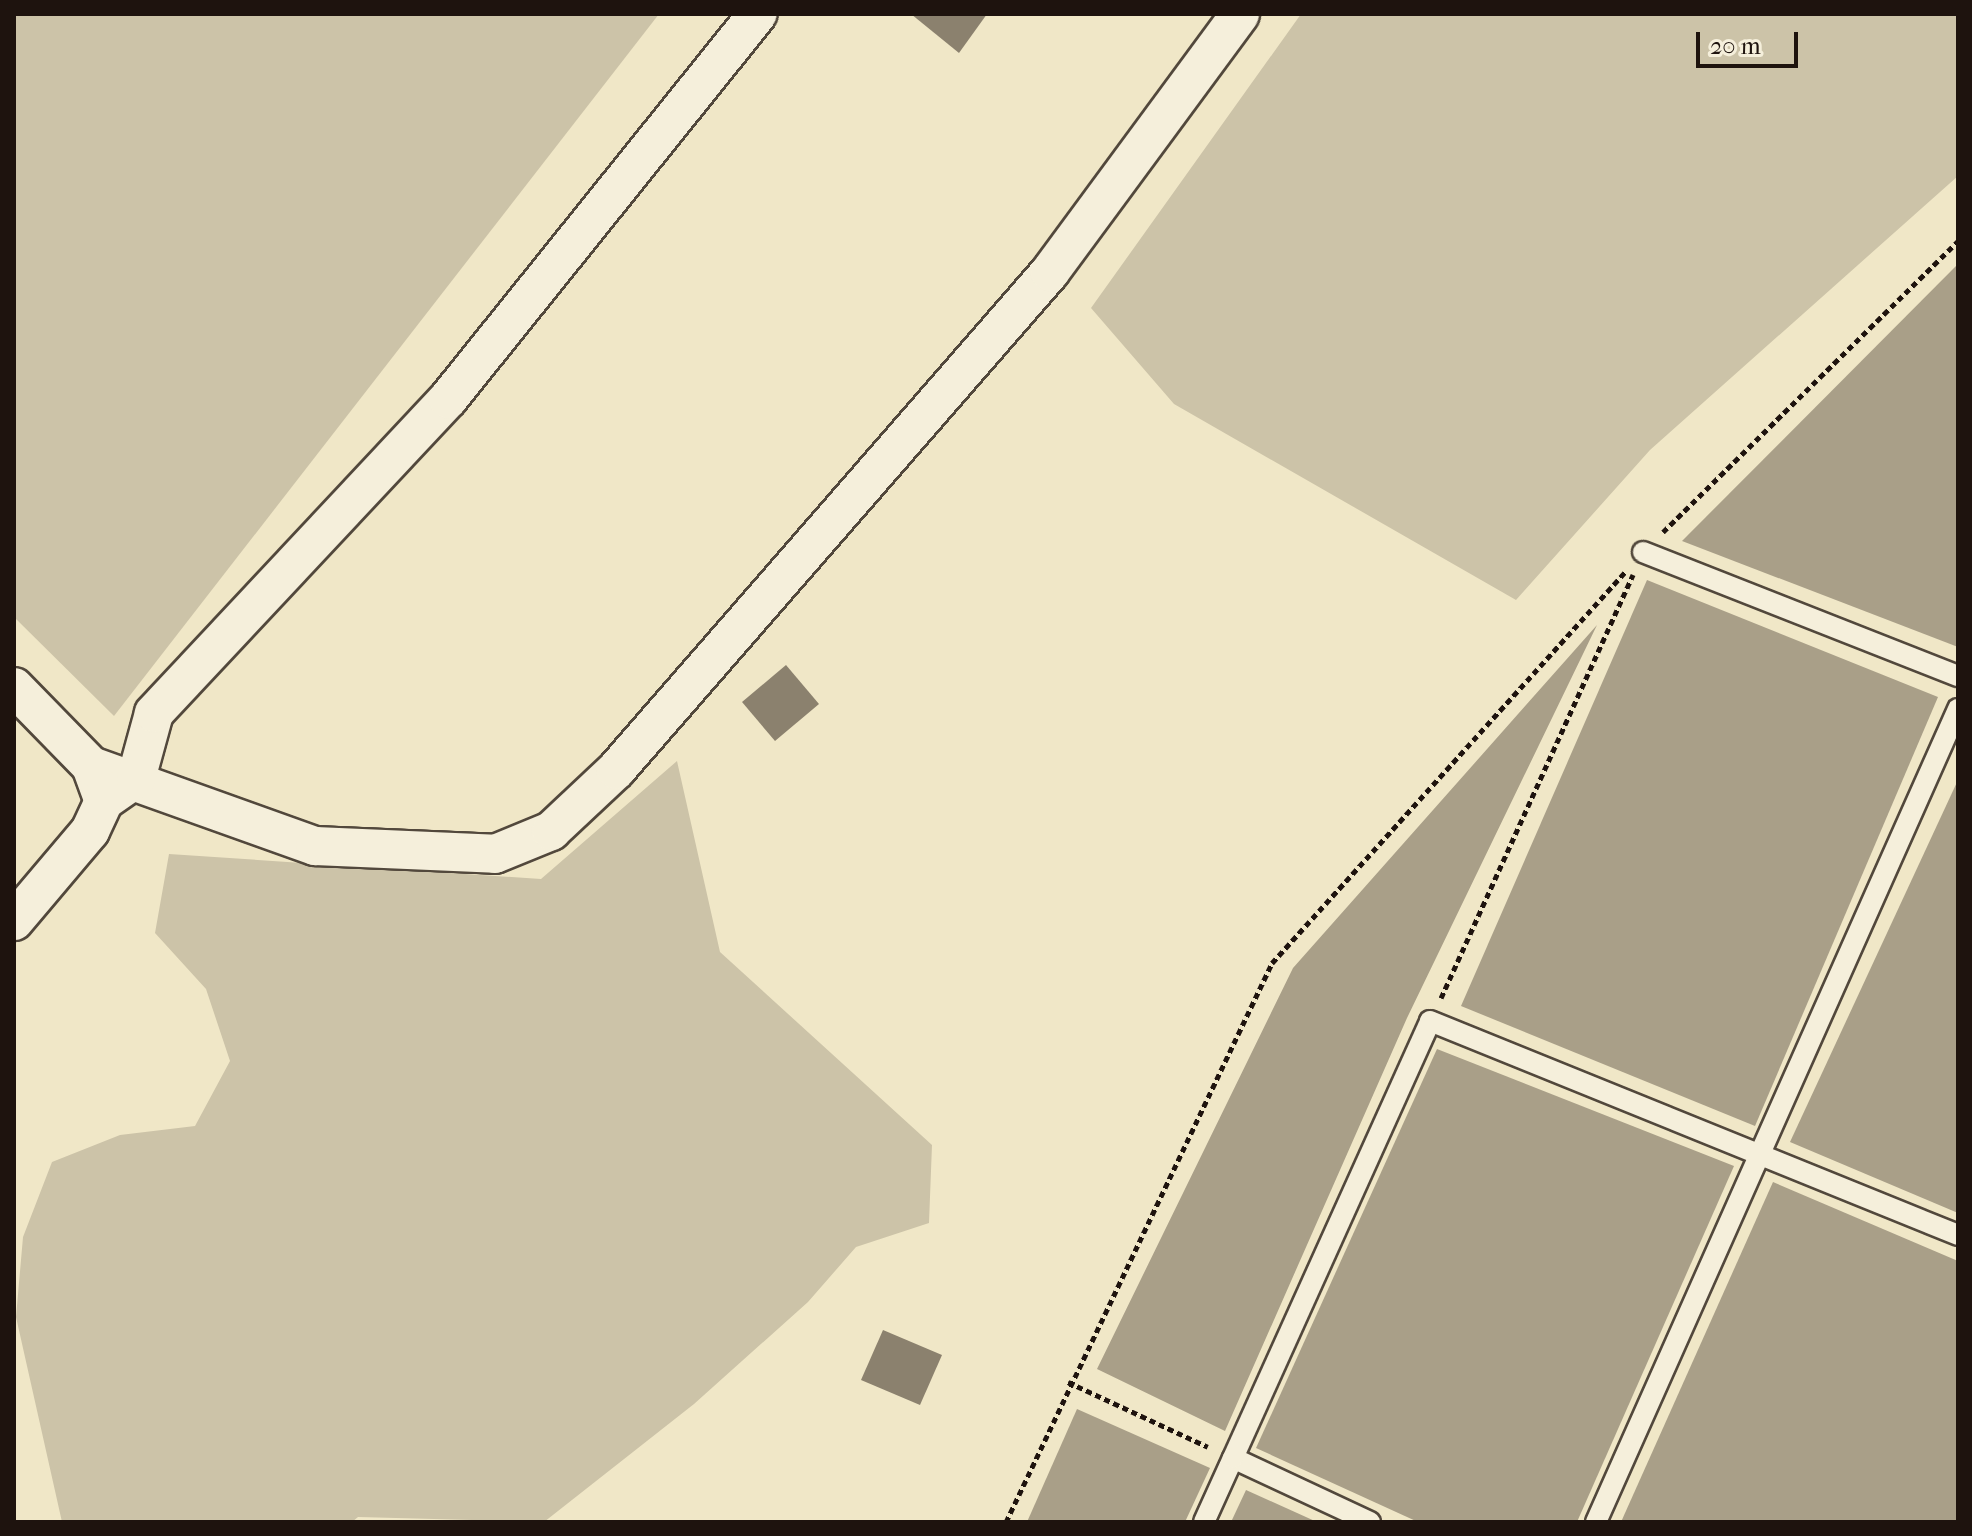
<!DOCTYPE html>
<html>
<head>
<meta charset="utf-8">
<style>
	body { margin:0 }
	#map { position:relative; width:1972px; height:1536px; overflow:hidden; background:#f0e7c7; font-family:"IM FELL French Canon",serif }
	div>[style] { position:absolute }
	.green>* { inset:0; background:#ccc3a8 }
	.water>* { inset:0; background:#a99f88 }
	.building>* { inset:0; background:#8b816e }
	.path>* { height:5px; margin-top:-2.5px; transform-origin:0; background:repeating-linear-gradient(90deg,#1e130e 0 6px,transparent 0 10px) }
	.roads { filter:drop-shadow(2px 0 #52483c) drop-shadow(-2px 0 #52483c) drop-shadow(0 2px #52483c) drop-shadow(0 -2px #52483c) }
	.service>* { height:20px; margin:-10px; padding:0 10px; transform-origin:10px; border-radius:10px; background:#f5efdb }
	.minor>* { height:38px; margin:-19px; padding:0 19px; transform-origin:19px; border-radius:19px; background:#f5efdb }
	span { translate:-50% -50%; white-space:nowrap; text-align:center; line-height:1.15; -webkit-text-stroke:7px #f5efdb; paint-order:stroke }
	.frame { position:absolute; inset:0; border:16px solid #1e130e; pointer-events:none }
	.scale { position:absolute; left:1696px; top:32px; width:102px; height:36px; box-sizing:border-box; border:4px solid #1e130e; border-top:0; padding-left:10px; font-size:24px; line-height:28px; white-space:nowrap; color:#1e130e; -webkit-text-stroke:6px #f5efdb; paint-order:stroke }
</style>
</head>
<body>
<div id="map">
	<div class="green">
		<i style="clip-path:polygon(14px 14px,659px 14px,114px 716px,14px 617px)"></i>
		<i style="clip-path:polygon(1301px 14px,1958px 14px,1958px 176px,1650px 450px,1516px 600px,1174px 404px,1091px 308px)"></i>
		<i style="clip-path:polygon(677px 761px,720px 952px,932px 1145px,929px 1223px,856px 1247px,808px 1302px,694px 1404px,544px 1522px,358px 1517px,352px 1522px,62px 1522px,16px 1317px,23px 1237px,52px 1162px,120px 1135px,195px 1126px,230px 1061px,206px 989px,155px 933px,169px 854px,541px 879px)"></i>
	</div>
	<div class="water">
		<i style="clip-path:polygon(1958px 264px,1958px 647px,1682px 541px)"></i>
		<i style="clip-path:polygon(1647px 580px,1938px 697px,1755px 1126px,1461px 1006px)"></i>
		<i style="clip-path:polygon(1597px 625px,1407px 1018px,1225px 1431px,1097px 1369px,1293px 968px)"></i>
		<i style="clip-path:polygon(1958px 780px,1958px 1213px,1790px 1142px)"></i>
		<i style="clip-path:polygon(1437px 1049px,1734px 1166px,1577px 1522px,1418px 1522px,1256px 1448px)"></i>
		<i style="clip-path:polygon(1773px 1182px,1958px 1261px,1958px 1522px,1621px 1522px)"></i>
		<i style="clip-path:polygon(1077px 1409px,1210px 1468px,1185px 1522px,1027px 1522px)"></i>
		<i style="clip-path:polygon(1246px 1490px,1317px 1522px,1231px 1522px)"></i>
	</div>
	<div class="building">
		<i style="clip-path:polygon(911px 14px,987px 14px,959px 53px)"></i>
		<i style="clip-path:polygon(786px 665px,819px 704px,775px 741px,742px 702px)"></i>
		<i style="clip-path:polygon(883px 1330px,942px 1355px,920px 1405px,861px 1380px)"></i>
	</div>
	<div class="path">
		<i style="left:1663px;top:532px;width:414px;rotate:-44.6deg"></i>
		<i style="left:1441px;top:998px;width:465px;rotate:-65.6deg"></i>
		<i style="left:1068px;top:1382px;width:154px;rotate:24.9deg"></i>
		<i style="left:1006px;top:1522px;width:619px;rotate:-64.55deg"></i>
		<i style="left:1272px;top:963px;width:528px;rotate:-47.92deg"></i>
	</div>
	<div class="roads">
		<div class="service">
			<i style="left:1643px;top:552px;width:339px;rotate:21.5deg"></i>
			<i style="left:1204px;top:1522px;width:70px;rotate:-65.6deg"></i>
			<i style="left:1370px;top:1522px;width:151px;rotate:-155deg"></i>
			<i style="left:1233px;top:1458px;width:479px;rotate:-65.7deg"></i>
			<i style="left:1430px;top:1021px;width:570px;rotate:22.06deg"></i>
			<i style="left:1596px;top:1522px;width:890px;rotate:-66deg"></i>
		</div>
		<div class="minor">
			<i style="left:14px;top:687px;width:110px;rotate:45.7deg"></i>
			<i style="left:91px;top:766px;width:37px;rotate:70deg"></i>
			<i style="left:104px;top:801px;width:33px;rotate:115deg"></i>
			<i style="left:90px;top:831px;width:118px;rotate:130.2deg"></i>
			<i style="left:91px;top:766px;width:238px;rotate:19.7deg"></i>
			<i style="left:315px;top:846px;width:180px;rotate:2.5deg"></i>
			<i style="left:495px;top:854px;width:61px;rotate:-22.3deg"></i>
			<i style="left:551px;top:831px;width:89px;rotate:-43.2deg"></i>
			<i style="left:616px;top:770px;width:661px;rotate:-48.93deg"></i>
			<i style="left:1050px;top:272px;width:320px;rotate:-53.6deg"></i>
			<i style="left:104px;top:801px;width:39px;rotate:-35deg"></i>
			<i style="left:136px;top:779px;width:68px;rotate:-74.7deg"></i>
			<i style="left:154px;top:713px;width:430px;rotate:-46.9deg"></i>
			<i style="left:448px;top:399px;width:494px;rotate:-51.2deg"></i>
		</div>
	</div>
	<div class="frame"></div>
	<div class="scale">20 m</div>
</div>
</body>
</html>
